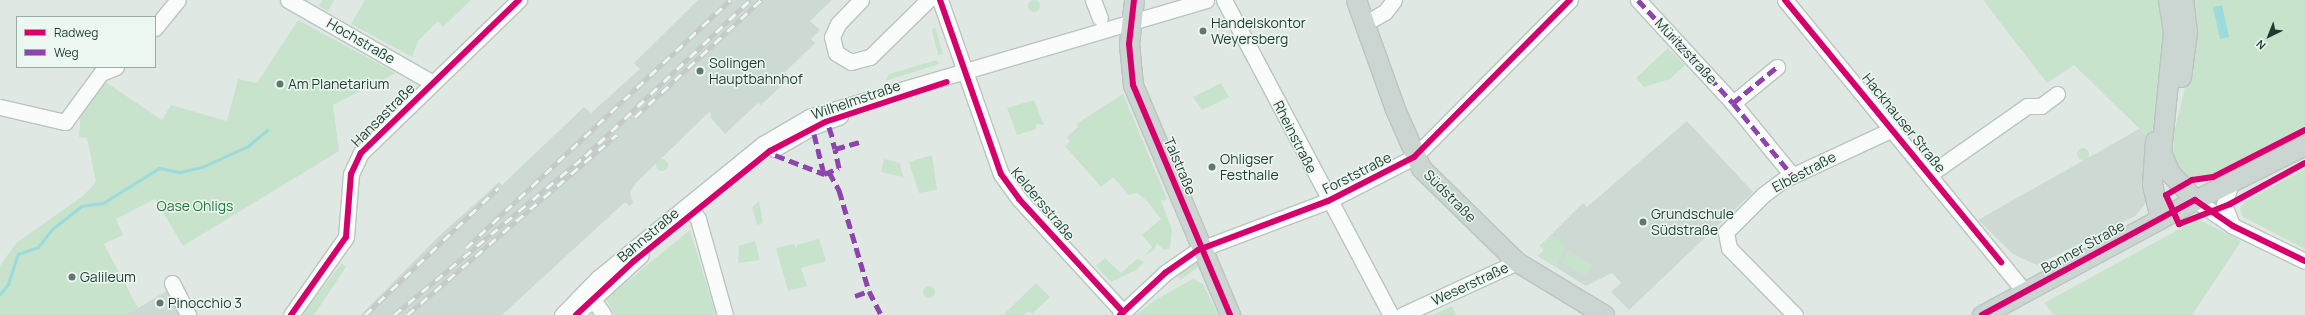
<!DOCTYPE html>
<html>
<head>
<meta charset="utf-8">
<style>
	body { margin:0 }
	#map { position:relative; width:2305px; height:315px; overflow:hidden; background:#e0e8e4; font-family:Manrope,sans-serif }
	div>[style] { position:absolute }
	.built>* { inset:0; background:#cddad3 }
	.green>* { inset:0; background:#c7e3cc }
	.round { border-radius:50% }
	.water>* { inset:0; background:#9bdbdb }
	.stream>* { height:3px; margin:-1.5px; padding:0 1.5px; transform-origin:1.5px; border-radius:1.5px; background:#9bdbdb }
	.roads { filter:drop-shadow(1px 0 #bac5c0) drop-shadow(-1px 0 #bac5c0) drop-shadow(0 1px #bac5c0) drop-shadow(0 -1px #bac5c0) }
	.minor>* { height:15px; margin:-7.5px; padding:0 7.5px; transform-origin:7.5px; border-radius:7.5px; background:#fafcfb }
	.major>* { height:19px; margin:-9.5px; padding:0 9.5px; transform-origin:9.5px; border-radius:9.5px; background:#cbd5d1 }
	.rail>* { height:4.5px; margin-top:-2.25px; transform-origin:0; background:repeating-linear-gradient(90deg,#edf7f1 0 9px,#c5c9c8 0 18px); box-sizing:border-box; border-block:1px solid #c5c9c8 }
	.quiet>* { height:5px; margin-top:-2.5px; transform-origin:0; background:repeating-linear-gradient(90deg,#8e44ad 0 10px,transparent 0 15px) }
	.cycleway>* { height:6px; margin:-3px; padding:0 3px; transform-origin:3px; border-radius:3px; background:#d6006c }
	.dots>* { width:11px; height:11px; translate:-50% -50%; box-sizing:border-box; border:2px solid #edf7f1; border-radius:50% }
	span { translate:-50% -50%; white-space:nowrap; text-align:center; line-height:1.15; -webkit-text-stroke:3px #edf7f1; paint-order:stroke }
	.poi-label { font-size:14px; color:#1d3c2f }
	.left { translate:0 -50%; text-align:left }
	.street-label { font-size:14px; color:#1d3c2f }
	.park-label { font-size:14px; color:#237738 }
	.legend { position:absolute; left:16px; top:16px; width:140px; height:52px; box-sizing:border-box; background:#edf7f1; border:1px solid #9aaca3; margin:0; padding:5px 7px; list-style:none; font-size:12px; color:#1d3c2f }
	.legend li { display:flex; align-items:center; gap:8px; height:20px }
	.legend b { width:20px; border:1px solid #9aaca3 }
	.north { position:absolute; left:2249px; top:16px; width:40px; height:40px; -webkit-text-stroke:3px #edf7f1; paint-order:stroke; rotate:223deg; font-size:11px; font-weight:700; line-height:16px; text-align:center; color:#1d3c2f }
	.north::after { content:''; display:block; margin:auto; width:14px; height:18px; background:#1d3c2f; clip-path:polygon(50% 0,100% 100%,50% 72%,0 100%) }
</style>
</head>
<body>
<div id="map">
	<div class="built">
		<i style="clip-path:polygon(698px 0,832px 0,810px 21px,820px 30px,811px 39px,815px 43px,785px 72px,790px 78px,761px 105px,758px 103px,725px 134px,710px 117px,712px 115px,709px 112px,635px 184px,630px 193px,633px 203px,630px 206px,625px 202px,502px 315px,361px 315px,437px 238px,499px 182px,502px 185px,584px 107px,591px 113px,640px 69px,634px 63px)"></i>
		<i style="clip-path:polygon(1687px 121px,1753px 192px,1629px 310px,1611px 292px,1621px 283px,1612px 273px,1586px 286px,1538px 256px,1544px 250px,1540px 246px,1583px 203px,1587px 207px)"></i>
		<i style="clip-path:polygon(2139px 129px,2151px 140px,2149px 199px,2135px 216px,2037px 265px,2013px 254px,1978px 220px)"></i>
		<i style="clip-path:polygon(168px 290px,179px 315px,125px 315px,138px 308px)"></i>
	</div>
	<div class="green">
		<i style="clip-path:polygon(322px 0,334px 0,328px 11px,319px 6px)"></i>
		<i style="clip-path:polygon(365px 0,471px 0,443px 27px,438px 21px,418px 41px,412px 57px,351px 24px)"></i>
		<i style="clip-path:polygon(1983px 0,2160px 0,2166px 36px,2151px 140px,2074px 65px,2047px 83px)"></i>
		<i style="clip-path:polygon(2189px 0,2305px 0,2305px 126px,2199px 181px,2185px 177px,2173px 157px,2174px 133px,2187px 79px)"></i>
		<i class="round" style="left:1028px;top:0;width:12px;height:12px"></i>
		<i style="clip-path:polygon(298px 20px,396px 73px,333px 105px,339px 151px,183px 246px,155px 199px,116px 219px,123px 235px,104px 244px,138px 308px,125px 315px,0 315px,0 266px,16px 243px,83px 196px,96px 182px,87px 138px,79px 137px,81px 112px,104px 81px,162px 120px,171px 105px,227px 121px,238px 79px,257px 83px)"></i>
		<i style="clip-path:polygon(935px 27px,943px 54px,938px 55px,932px 30px)"></i>
		<i style="clip-path:polygon(1668px 48px,1685px 65px,1670px 79px,1644px 87px,1636px 78px)"></i>
		<i style="clip-path:polygon(937px 60px,939px 64px,885px 81px,889px 74px)"></i>
		<i style="clip-path:polygon(1221px 83px,1229px 97px,1202px 110px,1193px 97px)"></i>
		<i style="clip-path:polygon(1123px 94px,1167px 199px,1161px 201px,1172px 229px,1170px 248px,1164px 250px,1157px 243px,1154px 250px,1143px 257px,1152px 247px,1142px 235px,1161px 219px,1147px 201px,1137px 193px,1129px 195px,1113px 177px,1101px 187px,1065px 146px,1070px 142px,1067px 137px,1078px 127px,1076px 124px)"></i>
		<i style="clip-path:polygon(1034px 100px,1044px 125px,1036px 124px,1036px 129px,1017px 135px,1007px 108px)"></i>
		<i class="round" style="left:2077px;top:148px;width:12px;height:12px"></i>
		<i style="clip-path:polygon(932px 155px,937px 190px,919px 193px,909px 162px)"></i>
		<i class="round" style="left:656px;top:159px;width:12px;height:12px"></i>
		<i style="clip-path:polygon(884px 159px,900px 163px,903px 177px,881px 172px)"></i>
		<i style="clip-path:polygon(2305px 169px,2305px 249px,2243px 217px,2240px 208px,2246px 201px)"></i>
		<i style="clip-path:polygon(759px 201px,763px 223px,757px 225px,752px 207px)"></i>
		<i style="clip-path:polygon(2198px 219px,2241px 241px,2192px 315px,2054px 315px,2044px 303px)"></i>
		<i style="clip-path:polygon(690px 230px,716px 315px,615px 315px,606px 299px)"></i>
		<i style="clip-path:polygon(1552px 234px,1566px 247px,1556px 267px,1538px 256px,1544px 250px,1540px 246px)"></i>
		<i style="clip-path:polygon(819px 239px,826px 261px,801px 268px,807px 286px,788px 291px,776px 248px,794px 244px,796px 249px,797px 245px)"></i>
		<i style="clip-path:polygon(755px 241px,760px 260px,738px 263px,739px 246px)"></i>
		<i style="clip-path:polygon(1569px 251px,1593px 265px,1585px 275px,1562px 263px)"></i>
		<i style="clip-path:polygon(1105px 258px,1121px 273px,1137px 259px,1144px 262px,1136px 270px,1111px 282px,1096px 266px)"></i>
		<i style="clip-path:polygon(1197px 258px,1201px 265px,1180px 280px,1174px 271px)"></i>
		<i style="clip-path:polygon(342px 263px,346px 267px,314px 315px,301px 315px)"></i>
		<i style="clip-path:polygon(1193px 279px,1203px 284px,1218px 315px,1136px 315px,1155px 300px)"></i>
		<i style="clip-path:polygon(1036px 283px,1050px 297px,1032px 314px,1029px 311px,1024px 315px,1003px 315px)"></i>
		<i class="round" style="left:923px;top:286px;width:12px;height:12px"></i>
		<i style="clip-path:polygon(1452px 306px,1456px 315px,1433px 315px,1439px 312px)"></i>
	</div>
	<div class="water">
		<i style="clip-path:polygon(2222px 5px,2229px 37px,2220px 39px,2213px 7px)"></i>
	</div>
	<div class="stream">
		<i style="left:0;top:294px;width:13px;rotate:-51deg"></i>
		<i style="left:8px;top:284px;width:32px;rotate:-72deg"></i>
		<i style="left:18px;top:254px;width:21px;rotate:-19deg"></i>
		<i style="left:38px;top:247px;width:23px;rotate:-52deg"></i>
		<i style="left:52px;top:229px;width:37px;rotate:-38deg"></i>
		<i style="left:81px;top:206px;width:22px;rotate:-8deg"></i>
		<i style="left:103px;top:203px;width:66px;rotate:-32deg"></i>
		<i style="left:159px;top:168px;width:21px;rotate:11deg"></i>
		<i style="left:180px;top:172px;width:23px;rotate:-13deg"></i>
		<i style="left:202px;top:167px;width:51px;rotate:-24.5deg"></i>
		<i style="left:248px;top:146px;width:25px;rotate:-40deg"></i>
	</div>
	<div class="roads">
		<div class="minor">
			<i style="left:288px;top:0;width:167px;rotate:29.8deg"></i>
			<i style="left:861px;top:0;width:33px;rotate:134deg"></i>
			<i style="left:838px;top:24px;width:14px;rotate:115deg"></i>
			<i style="left:832px;top:37px;width:16px;rotate:76deg"></i>
			<i style="left:836px;top:53px;width:17px;rotate:31deg"></i>
			<i style="left:851px;top:62px;width:20px;rotate:-15deg"></i>
			<i style="left:870px;top:57px;width:81px;rotate:-44.5deg"></i>
			<i style="left:940px;top:0;width:184px;rotate:70.7deg"></i>
			<i style="left:1001px;top:174px;width:31px;rotate:54deg"></i>
			<i style="left:1019px;top:199px;width:154px;rotate:47.4deg"></i>
			<i style="left:1093px;top:0;width:19px;rotate:69deg"></i>
			<i style="left:1224px;top:0;width:357px;rotate:62.1deg"></i>
			<i style="left:1638px;top:0;width:140px;rotate:47.3deg"></i>
			<i style="left:1733px;top:103px;width:93px;rotate:50.7deg"></i>
			<i style="left:1785px;top:0;width:378px;rotate:50.6deg"></i>
			<i style="left:1364px;top:24px;width:24px;rotate:-30deg"></i>
			<i style="left:1385px;top:12px;width:15px;rotate:-53deg"></i>
			<i style="left:155px;top:28px;width:36px;rotate:-51deg"></i>
			<i style="left:1733px;top:103px;width:57px;rotate:-39.3deg"></i>
			<i style="left:0;top:107px;width:67px;rotate:13deg"></i>
			<i style="left:65px;top:122px;width:61px;rotate:-53.7deg"></i>
			<i style="left:101px;top:73px;width:16px;rotate:-22deg"></i>
			<i style="left:774px;top:149px;width:44px;rotate:-30.1deg"></i>
			<i style="left:812px;top:127px;width:30px;rotate:-21deg"></i>
			<i style="left:1930px;top:174px;width:118px;rotate:-35deg"></i>
			<i style="left:2027px;top:106px;width:14px"></i>
			<i style="left:2041px;top:106px;width:20px;rotate:-37deg"></i>
			<i style="left:2231px;top:182px;width:24px;rotate:107deg"></i>
			<i style="left:2224px;top:205px;width:22px;rotate:68deg"></i>
			<i style="left:2195px;top:200px;width:46px;rotate:34.4deg"></i>
			<i style="left:2233px;top:226px;width:80px;rotate:25.9deg"></i>
			<i style="left:688px;top:205px;width:17px;rotate:54deg"></i>
			<i style="left:698px;top:219px;width:100px;rotate:74.3deg"></i>
			<i style="left:172px;top:283px;width:36px;rotate:63deg"></i>
			<i style="left:595px;top:289px;width:9px;rotate:108deg"></i>
			<i style="left:592px;top:298px;width:21px;rotate:55deg"></i>
			<i style="left:581px;top:310px;width:81px;rotate:-42.5deg"></i>
			<i style="left:291px;top:315px;width:95px;rotate:-54.8deg"></i>
			<i style="left:346px;top:237px;width:63px;rotate:-85.5deg"></i>
			<i style="left:351px;top:174px;width:23px;rotate:-65deg"></i>
			<i style="left:361px;top:153px;width:220px;rotate:-44.1deg"></i>
			<i style="left:562px;top:315px;width:52px;rotate:-45.8deg"></i>
			<i style="left:598px;top:278px;width:213px;rotate:-39.1deg"></i>
			<i style="left:763px;top:144px;width:53px;rotate:-30.4deg"></i>
			<i style="left:809px;top:117px;width:414px;rotate:-16.4deg"></i>
			<i style="left:1120px;top:315px;width:62px;rotate:-43deg"></i>
			<i style="left:1165px;top:273px;width:40px;rotate:-34.9deg"></i>
			<i style="left:1198px;top:250px;width:139px;rotate:-20.7deg"></i>
			<i style="left:1328px;top:201px;width:97px;rotate:-27.1deg"></i>
			<i style="left:1414px;top:157px;width:221px;rotate:-45.2deg"></i>
			<i style="left:1402px;top:315px;width:127px;rotate:-24.7deg"></i>
			<i style="left:1795px;top:315px;width:94px;rotate:-134.6deg"></i>
			<i style="left:1729px;top:248px;width:16px;rotate:-101deg"></i>
			<i style="left:1726px;top:232px;width:52px;rotate:-45deg"></i>
			<i style="left:1763px;top:195px;width:25px;rotate:-37deg"></i>
			<i style="left:1783px;top:180px;width:121px;rotate:-24.9deg"></i>
		</div>
		<div class="major">
			<i style="left:1134px;top:0;width:44px;rotate:96.5deg"></i>
			<i style="left:1129px;top:44px;width:41px;rotate:84.4deg"></i>
			<i style="left:1133px;top:85px;width:250px;rotate:67.1deg"></i>
			<i style="left:1356px;top:0;width:116px;rotate:70.3deg"></i>
			<i style="left:1395px;top:109px;width:64px;rotate:66.2deg"></i>
			<i style="left:1421px;top:168px;width:134px;rotate:44.4deg"></i>
			<i style="left:1517px;top:262px;width:102px;rotate:31.3deg"></i>
			<i style="left:2168px;top:0;width:32px;rotate:81deg"></i>
			<i style="left:2173px;top:32px;width:121px;rotate:95.7deg"></i>
			<i style="left:2161px;top:152px;width:23px;rotate:67deg"></i>
			<i style="left:2170px;top:173px;width:37px;rotate:47deg"></i>
			<i style="left:2181px;top:77px;width:45px;rotate:-82.4deg"></i>
			<i style="left:2187px;top:32px;width:32px;rotate:-97deg"></i>
			<i style="left:2155px;top:141px;width:43px;rotate:94deg"></i>
			<i style="left:2152px;top:184px;width:36px;rotate:77deg"></i>
			<i style="left:1982px;top:315px;width:242px;rotate:-28.4deg"></i>
			<i style="left:2195px;top:200px;width:123px;rotate:-26.6deg"></i>
		</div>
	</div>
	<div class="rail">
		<i style="left:635px;top:117px;width:172px;rotate:-42.9deg"></i>
		<i style="left:466px;top:248px;width:362px;rotate:-43.2deg"></i>
		<i style="left:365px;top:315px;width:184px;rotate:-43.7deg"></i>
		<i style="left:394px;top:315px;width:249px;rotate:-39.8deg"></i>
		<i style="left:585px;top:156px;width:227px;rotate:-43.4deg"></i>
		<i style="left:407px;top:315px;width:276px;rotate:-40.7deg"></i>
	</div>
	<div class="quiet">
		<i style="left:1638px;top:0;width:140px;rotate:47.3deg"></i>
		<i style="left:1733px;top:103px;width:93px;rotate:50.7deg"></i>
		<i style="left:1733px;top:103px;width:57px;rotate:-39.3deg"></i>
		<i style="left:829px;top:127px;width:13px;rotate:72deg"></i>
		<i style="left:814px;top:134px;width:41px;rotate:76deg"></i>
		<i style="left:824px;top:174px;width:16px;rotate:-22deg"></i>
		<i style="left:839px;top:168px;width:19px;rotate:-102deg"></i>
		<i style="left:833px;top:142px;width:7px;rotate:74deg"></i>
		<i style="left:835px;top:149px;width:25px;rotate:-16deg"></i>
		<i style="left:775px;top:155px;width:53px;rotate:21.2deg"></i>
		<i style="left:829px;top:172px;width:21px;rotate:61deg"></i>
		<i style="left:839px;top:190px;width:105px;rotate:73.5deg"></i>
		<i style="left:869px;top:291px;width:27px;rotate:63deg"></i>
		<i style="left:855px;top:296px;width:15px;rotate:-20deg"></i>
	</div>
	<div class="cycleway">
		<i style="left:940px;top:0;width:184px;rotate:70.7deg"></i>
		<i style="left:1001px;top:174px;width:31px;rotate:54deg"></i>
		<i style="left:1019px;top:199px;width:154px;rotate:47.4deg"></i>
		<i style="left:1134px;top:0;width:44px;rotate:96.5deg"></i>
		<i style="left:1129px;top:44px;width:41px;rotate:84.4deg"></i>
		<i style="left:1133px;top:85px;width:250px;rotate:67.1deg"></i>
		<i style="left:1785px;top:0;width:340px;rotate:50.5deg"></i>
		<i style="left:2305px;top:130px;width:103px;rotate:152.9deg"></i>
		<i style="left:2213px;top:177px;width:21px;rotate:172deg"></i>
		<i style="left:2192px;top:180px;width:30px;rotate:150deg"></i>
		<i style="left:2166px;top:195px;width:32px;rotate:66deg"></i>
		<i style="left:2179px;top:224px;width:55px;rotate:-21.4deg"></i>
		<i style="left:2230px;top:204px;width:85px;rotate:-28.7deg"></i>
		<i style="left:291px;top:315px;width:95px;rotate:-54.8deg"></i>
		<i style="left:346px;top:237px;width:63px;rotate:-85.5deg"></i>
		<i style="left:351px;top:174px;width:23px;rotate:-65deg"></i>
		<i style="left:361px;top:153px;width:220px;rotate:-44.1deg"></i>
		<i style="left:576px;top:315px;width:79px;rotate:-43deg"></i>
		<i style="left:634px;top:261px;width:175px;rotate:-39deg"></i>
		<i style="left:770px;top:151px;width:62px;rotate:-27.8deg"></i>
		<i style="left:825px;top:122px;width:128px;rotate:-18.2deg"></i>
		<i style="left:1120px;top:315px;width:62px;rotate:-43deg"></i>
		<i style="left:1165px;top:273px;width:40px;rotate:-34.9deg"></i>
		<i style="left:1198px;top:250px;width:139px;rotate:-20.7deg"></i>
		<i style="left:1328px;top:201px;width:97px;rotate:-27.1deg"></i>
		<i style="left:1414px;top:157px;width:221px;rotate:-45.2deg"></i>
		<i style="left:1982px;top:315px;width:242px;rotate:-28.4deg"></i>
		<i style="left:2195px;top:200px;width:46px;rotate:34.4deg"></i>
		<i style="left:2233px;top:226px;width:80px;rotate:25.9deg"></i>
	</div>
	<div class="dots">
		<i style="left:1203px;top:31px;background:#61786e"></i>
		<i style="left:700px;top:71px;background:#61786e"></i>
		<i style="left:280px;top:84px;background:#61786e"></i>
		<i style="left:1212px;top:167px;background:#61786e"></i>
		<i style="left:1643px;top:222px;background:#61786e"></i>
		<i style="left:72px;top:277px;background:#61786e"></i>
		<i style="left:160px;top:303px;background:#61786e"></i>
	</div>
	<div class="poi-label">
		<span class="left" style="left:1211px;top:31px">Handelskontor<br>Weyersberg</span>
		<span class="left" style="left:709px;top:71px">Solingen<br>Hauptbahnhof</span>
		<span class="left" style="left:288px;top:84px">Am Planetarium</span>
		<span class="left" style="left:1220px;top:167px">Ohligser<br>Festhalle</span>
		<span class="left" style="left:1651px;top:222px">Grundschule<br>Südstraße</span>
		<span class="left" style="left:80px;top:277px">Galileum</span>
		<span class="left" style="left:168px;top:303px">Pinocchio 3</span>
	</div>
	<div class="street-label">
		<span style="left:361px;top:41px;rotate:30deg">Hochstraße</span>
		<span style="left:1686px;top:51px;rotate:47deg">Müritzstraße</span>
		<span style="left:856px;top:100px;rotate:-19deg">Wilhelmstraße</span>
		<span style="left:383px;top:115px;rotate:-45deg">Hansastraße</span>
		<span style="left:1904px;top:123px;rotate:51deg">Hackhauser Straße</span>
		<span style="left:1295px;top:137px;rotate:63deg">Rheinstraße</span>
		<span style="left:1180px;top:166px;rotate:67deg">Talstraße</span>
		<span style="left:1804px;top:172px;rotate:-28deg">Elbestraße</span>
		<span style="left:1357px;top:173px;rotate:-27deg">Forststraße</span>
		<span style="left:1450px;top:196px;rotate:45deg">Südstraße</span>
		<span style="left:1043px;top:204px;rotate:50deg">Keldersstraße</span>
		<span style="left:648px;top:235px;rotate:-40deg">Bahnstraße</span>
		<span style="left:2083px;top:247px;rotate:-29deg">Bonner Straße</span>
		<span style="left:1470px;top:284px;rotate:-25deg">Weserstraße</span>
	</div>
	<div class="park-label">
		<span style="left:195px;top:206px">Oase Ohligs</span>
	</div>
	<ul class="legend">
	<li><b style="height:5px;background:#d6006c"></b>Radweg</li>
	<li><b style="height:5px;background:#8e44ad"></b>Weg</li>
	</ul>
	<div class="north">N</div>
</div>
</body>
</html>
